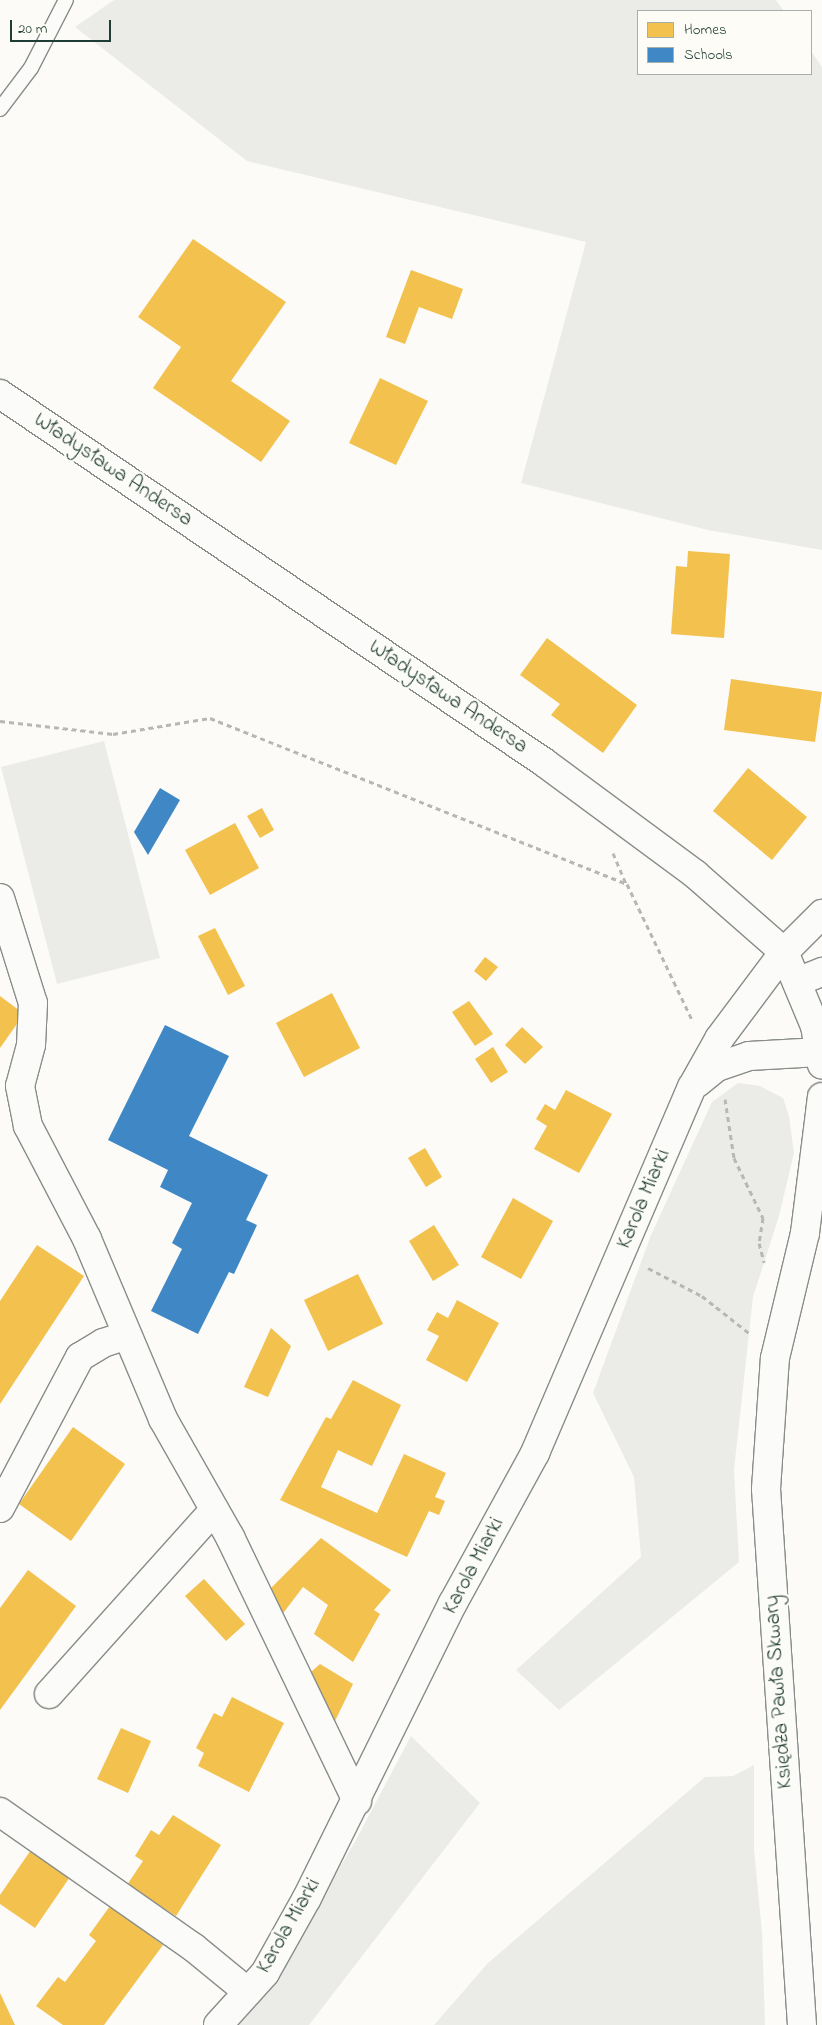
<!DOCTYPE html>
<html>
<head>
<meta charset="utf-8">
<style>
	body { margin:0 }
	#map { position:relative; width:822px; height:2025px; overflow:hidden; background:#fcfbf8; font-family:"Indie Flower",sans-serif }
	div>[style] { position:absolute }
	.green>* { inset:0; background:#ebece8 }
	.homes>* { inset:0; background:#f2c14e }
	.schools>* { inset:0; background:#3f88c5 }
	.path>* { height:3px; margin-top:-1.5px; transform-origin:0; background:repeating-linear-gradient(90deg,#b5b8b6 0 5px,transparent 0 9px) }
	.roads { filter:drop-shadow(1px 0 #888d8a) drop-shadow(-1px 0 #888d8a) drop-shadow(0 1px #888d8a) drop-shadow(0 -1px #888d8a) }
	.service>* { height:14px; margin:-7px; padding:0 7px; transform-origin:7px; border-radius:7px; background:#fbfbf9 }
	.minor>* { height:28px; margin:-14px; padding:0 14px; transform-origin:14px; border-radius:14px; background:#fbfbf9 }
	.tertiary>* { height:28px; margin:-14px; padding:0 14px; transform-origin:14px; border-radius:14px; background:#fbfbf9 }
	.secondary>* { height:28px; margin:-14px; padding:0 14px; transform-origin:14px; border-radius:14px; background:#fbfbf9 }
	span { translate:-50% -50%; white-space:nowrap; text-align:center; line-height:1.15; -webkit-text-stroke:5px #fdfcf7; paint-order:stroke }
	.street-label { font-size:21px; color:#1f3d34 }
	.legend { position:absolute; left:637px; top:10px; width:175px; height:65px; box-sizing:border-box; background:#fdfcf7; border:1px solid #a4b0a9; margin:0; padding:6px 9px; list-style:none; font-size:15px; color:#1f3d34 }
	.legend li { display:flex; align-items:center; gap:10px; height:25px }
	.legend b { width:25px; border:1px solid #a4b0a9 }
	.scale { position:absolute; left:10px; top:20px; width:101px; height:22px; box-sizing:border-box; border:2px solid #1f3d34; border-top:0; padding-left:6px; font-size:15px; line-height:18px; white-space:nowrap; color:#1f3d34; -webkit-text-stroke:4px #fdfcf7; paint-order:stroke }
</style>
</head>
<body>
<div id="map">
	<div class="green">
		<i style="clip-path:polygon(114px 0,776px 0,784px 11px,638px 11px,638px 74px,811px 74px,811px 51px,822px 67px,822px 550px,708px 530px,521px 483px,586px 242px,247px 161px,75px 27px)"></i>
		<i style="clip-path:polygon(104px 741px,160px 958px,57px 984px,1px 767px)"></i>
		<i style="clip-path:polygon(738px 1083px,760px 1086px,783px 1098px,789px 1116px,794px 1153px,779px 1216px,753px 1297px,734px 1470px,739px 1562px,559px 1710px,516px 1670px,641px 1557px,634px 1477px,593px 1393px,651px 1235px,712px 1102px)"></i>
		<i style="clip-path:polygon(411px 1736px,480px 1803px,309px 2025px,239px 2025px,267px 1993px,357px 1838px)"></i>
		<i style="clip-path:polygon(754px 1765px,754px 1850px,762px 1932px,765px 2025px,434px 2025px,488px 1963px,705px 1777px,733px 1776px)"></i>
	</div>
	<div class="homes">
		<i style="clip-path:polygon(193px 239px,286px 302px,231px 381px,290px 421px,261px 462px,153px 388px,181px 347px,138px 317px)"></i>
		<i style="clip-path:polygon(411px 270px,463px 289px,452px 319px,419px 307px,405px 344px,386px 337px)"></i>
		<i style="clip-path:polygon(380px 378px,428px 401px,396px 465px,349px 443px)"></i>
		<i style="clip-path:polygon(688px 551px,730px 554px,724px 638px,671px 634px,676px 566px,687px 567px)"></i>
		<i style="clip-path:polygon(547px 638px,637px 705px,603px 753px,551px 715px,560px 704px,520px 675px)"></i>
		<i style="clip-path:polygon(731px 679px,822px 692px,815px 742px,724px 730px)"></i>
		<i style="clip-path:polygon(748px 768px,807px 817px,772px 860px,713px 811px)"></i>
		<i style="clip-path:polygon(262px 808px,274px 830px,260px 838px,247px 816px)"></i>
		<i style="clip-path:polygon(235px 823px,259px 868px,210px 895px,185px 850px)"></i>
		<i style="clip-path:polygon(215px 928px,245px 986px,228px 995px,198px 936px)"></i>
		<i style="clip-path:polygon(485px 957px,498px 967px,486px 981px,474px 971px)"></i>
		<i style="clip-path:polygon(332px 993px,360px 1048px,304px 1077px,276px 1023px)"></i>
		<i style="clip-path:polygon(0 996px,24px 1014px,0 1048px)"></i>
		<i style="clip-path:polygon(469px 1001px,493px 1034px,475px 1046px,452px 1012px)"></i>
		<i style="clip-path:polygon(522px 1027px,543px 1047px,525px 1064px,505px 1045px)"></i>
		<i style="clip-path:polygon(493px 1047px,508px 1072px,491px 1083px,475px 1059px)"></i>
		<i style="clip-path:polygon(566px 1090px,612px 1114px,579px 1173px,534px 1149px,547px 1126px,536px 1119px,545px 1104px,555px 1110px)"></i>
		<i style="clip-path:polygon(425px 1148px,442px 1177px,426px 1187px,408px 1158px)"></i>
		<i style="clip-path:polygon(513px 1198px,553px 1221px,521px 1279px,481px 1257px)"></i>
		<i style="clip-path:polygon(434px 1225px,459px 1265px,433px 1281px,409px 1241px)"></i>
		<i style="clip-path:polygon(37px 1245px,84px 1276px,0 1404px,0 1301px)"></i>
		<i style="clip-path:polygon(358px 1274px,383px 1324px,328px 1351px,304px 1300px)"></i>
		<i style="clip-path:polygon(457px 1300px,499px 1323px,467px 1382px,426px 1360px,439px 1336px,427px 1330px,437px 1312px,448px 1318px)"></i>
		<i style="clip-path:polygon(271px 1328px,291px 1346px,268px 1397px,244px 1387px)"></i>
		<i style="clip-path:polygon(353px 1380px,401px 1405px,372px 1466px,338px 1450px,321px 1487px,377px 1513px,404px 1454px,446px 1473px,435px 1497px,445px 1501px,439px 1515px,429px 1511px,407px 1557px,280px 1500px,326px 1417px,331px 1419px)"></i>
		<i style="clip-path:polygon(73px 1427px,125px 1464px,71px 1541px,19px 1504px)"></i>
		<i style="clip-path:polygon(321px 1538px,391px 1590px,374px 1610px,380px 1614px,353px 1662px,314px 1634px,328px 1605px,303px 1587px,281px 1616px,269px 1590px)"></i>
		<i style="clip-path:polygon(28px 1570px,76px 1606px,0 1710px,0 1608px)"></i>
		<i style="clip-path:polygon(204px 1579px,245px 1624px,226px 1641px,185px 1596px)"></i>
		<i style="clip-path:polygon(320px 1664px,353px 1684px,334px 1723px,311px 1672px)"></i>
		<i style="clip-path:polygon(232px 1697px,284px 1723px,249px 1792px,198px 1766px,204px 1753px,196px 1748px,214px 1713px,222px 1717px)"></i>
		<i style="clip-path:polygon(121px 1728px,151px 1741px,128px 1793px,97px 1779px)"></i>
		<i style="clip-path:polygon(173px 1815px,221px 1845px,176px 1916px,127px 1885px,143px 1861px,135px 1856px,151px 1830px,159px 1835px)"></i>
		<i style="clip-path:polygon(33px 1847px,72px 1874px,35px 1928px,0 1904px,0 1895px)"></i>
		<i style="clip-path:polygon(110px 1906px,163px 1945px,104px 2025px,63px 2025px,36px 2006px,58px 1977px,65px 1982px,96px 1941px,89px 1935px)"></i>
		<i style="clip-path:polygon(0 1993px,15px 2025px,0 2025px)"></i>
	</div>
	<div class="schools">
		<i style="clip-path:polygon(160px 788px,180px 800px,148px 855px,134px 832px)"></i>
		<i style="clip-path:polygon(165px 1025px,229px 1056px,189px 1136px,268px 1175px,246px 1220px,257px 1225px,234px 1274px,229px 1272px,198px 1334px,151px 1311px,182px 1249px,172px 1243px,192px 1203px,160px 1187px,168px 1170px,108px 1140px)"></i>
	</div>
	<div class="path">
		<i style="left:0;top:721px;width:114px;rotate:6.6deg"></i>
		<i style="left:113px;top:734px;width:98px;rotate:-9.4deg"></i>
		<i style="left:210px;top:718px;width:449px;rotate:21.7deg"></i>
		<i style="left:627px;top:884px;width:153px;rotate:64.4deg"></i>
		<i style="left:613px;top:853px;width:34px;rotate:67deg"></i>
		<i style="left:725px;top:1099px;width:60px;rotate:81.3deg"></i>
		<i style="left:734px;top:1158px;width:67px;rotate:64.2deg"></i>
		<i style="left:763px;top:1218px;width:25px;rotate:99deg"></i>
		<i style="left:759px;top:1243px;width:20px;rotate:75deg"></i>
		<i style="left:648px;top:1268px;width:61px;rotate:27.4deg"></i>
		<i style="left:702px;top:1296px;width:60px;rotate:38.2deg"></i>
	</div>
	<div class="roads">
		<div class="service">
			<i style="left:0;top:109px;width:51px;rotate:-52.9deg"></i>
			<i style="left:31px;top:68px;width:76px;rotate:-62.8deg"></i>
		</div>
		<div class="minor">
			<i style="left:0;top:898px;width:110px;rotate:72.6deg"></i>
			<i style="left:33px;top:1003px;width:42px;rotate:92.7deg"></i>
			<i style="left:31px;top:1045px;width:42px;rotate:105deg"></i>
			<i style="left:20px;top:1086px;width:41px;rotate:78.7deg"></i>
			<i style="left:28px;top:1126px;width:127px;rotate:62.4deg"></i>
			<i style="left:87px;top:1239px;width:195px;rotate:67.1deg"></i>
			<i style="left:163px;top:1419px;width:136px;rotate:60.4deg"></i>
			<i style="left:230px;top:1537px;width:293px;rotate:64.3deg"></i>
			<i style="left:784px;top:952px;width:54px;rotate:-45deg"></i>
			<i style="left:797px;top:982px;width:27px;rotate:-22deg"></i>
			<i style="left:0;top:1508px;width:171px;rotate:-62.1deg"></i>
			<i style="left:80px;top:1357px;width:27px;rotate:-31deg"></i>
			<i style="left:103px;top:1343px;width:25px;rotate:-18deg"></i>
			<i style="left:49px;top:1694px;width:247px;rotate:-48.1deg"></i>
			<i style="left:0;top:1812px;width:236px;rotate:35deg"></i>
			<i style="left:193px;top:1947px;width:71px;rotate:39.3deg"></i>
		</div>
		<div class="tertiary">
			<i style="left:697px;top:1083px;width:26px;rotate:-39deg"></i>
			<i style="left:717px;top:1067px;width:34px;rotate:-19deg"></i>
			<i style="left:749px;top:1056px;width:71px;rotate:-3.2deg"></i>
			<i style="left:218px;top:2025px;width:70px;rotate:-47.9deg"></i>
			<i style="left:265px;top:1973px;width:86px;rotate:-60.8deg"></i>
			<i style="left:307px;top:1898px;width:329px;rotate:-63.7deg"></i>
			<i style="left:453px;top:1603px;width:171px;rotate:-61.3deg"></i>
			<i style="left:535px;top:1453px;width:398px;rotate:-66.8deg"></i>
			<i style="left:692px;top:1087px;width:55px;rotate:-60.6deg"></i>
			<i style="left:719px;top:1039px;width:109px;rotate:-53.2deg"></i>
		</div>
		<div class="secondary">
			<i style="left:0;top:394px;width:658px;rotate:34.1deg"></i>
			<i style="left:545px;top:763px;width:187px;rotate:36.5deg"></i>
			<i style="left:695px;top:874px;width:118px;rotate:41.2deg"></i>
			<i style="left:784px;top:952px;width:80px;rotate:67.3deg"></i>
			<i style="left:815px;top:1026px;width:39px;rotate:80deg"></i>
			<i style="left:802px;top:2025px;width:537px;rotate:-93.84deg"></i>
			<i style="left:766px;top:1489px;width:131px;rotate:-86.1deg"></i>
			<i style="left:775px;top:1358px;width:129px;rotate:-76.5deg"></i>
			<i style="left:805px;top:1233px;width:137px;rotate:-82.9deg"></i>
		</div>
	</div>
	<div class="street-label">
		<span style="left:113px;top:470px;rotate:34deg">Władysława Andersa</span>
		<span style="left:448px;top:697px;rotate:34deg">Władysława Andersa</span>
		<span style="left:644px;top:1199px;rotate:-67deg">Karola Miarki</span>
		<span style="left:474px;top:1566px;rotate:-62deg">Karola Miarki</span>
		<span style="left:779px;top:1692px;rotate:-94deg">Księdza Pawła Skwary</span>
		<span style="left:289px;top:1926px;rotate:-60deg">Karola Miarki</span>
	</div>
	<ul class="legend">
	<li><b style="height:14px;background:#f2c14e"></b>Homes</li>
	<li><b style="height:14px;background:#3f88c5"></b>Schools</li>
	</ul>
	<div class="scale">20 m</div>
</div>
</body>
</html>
